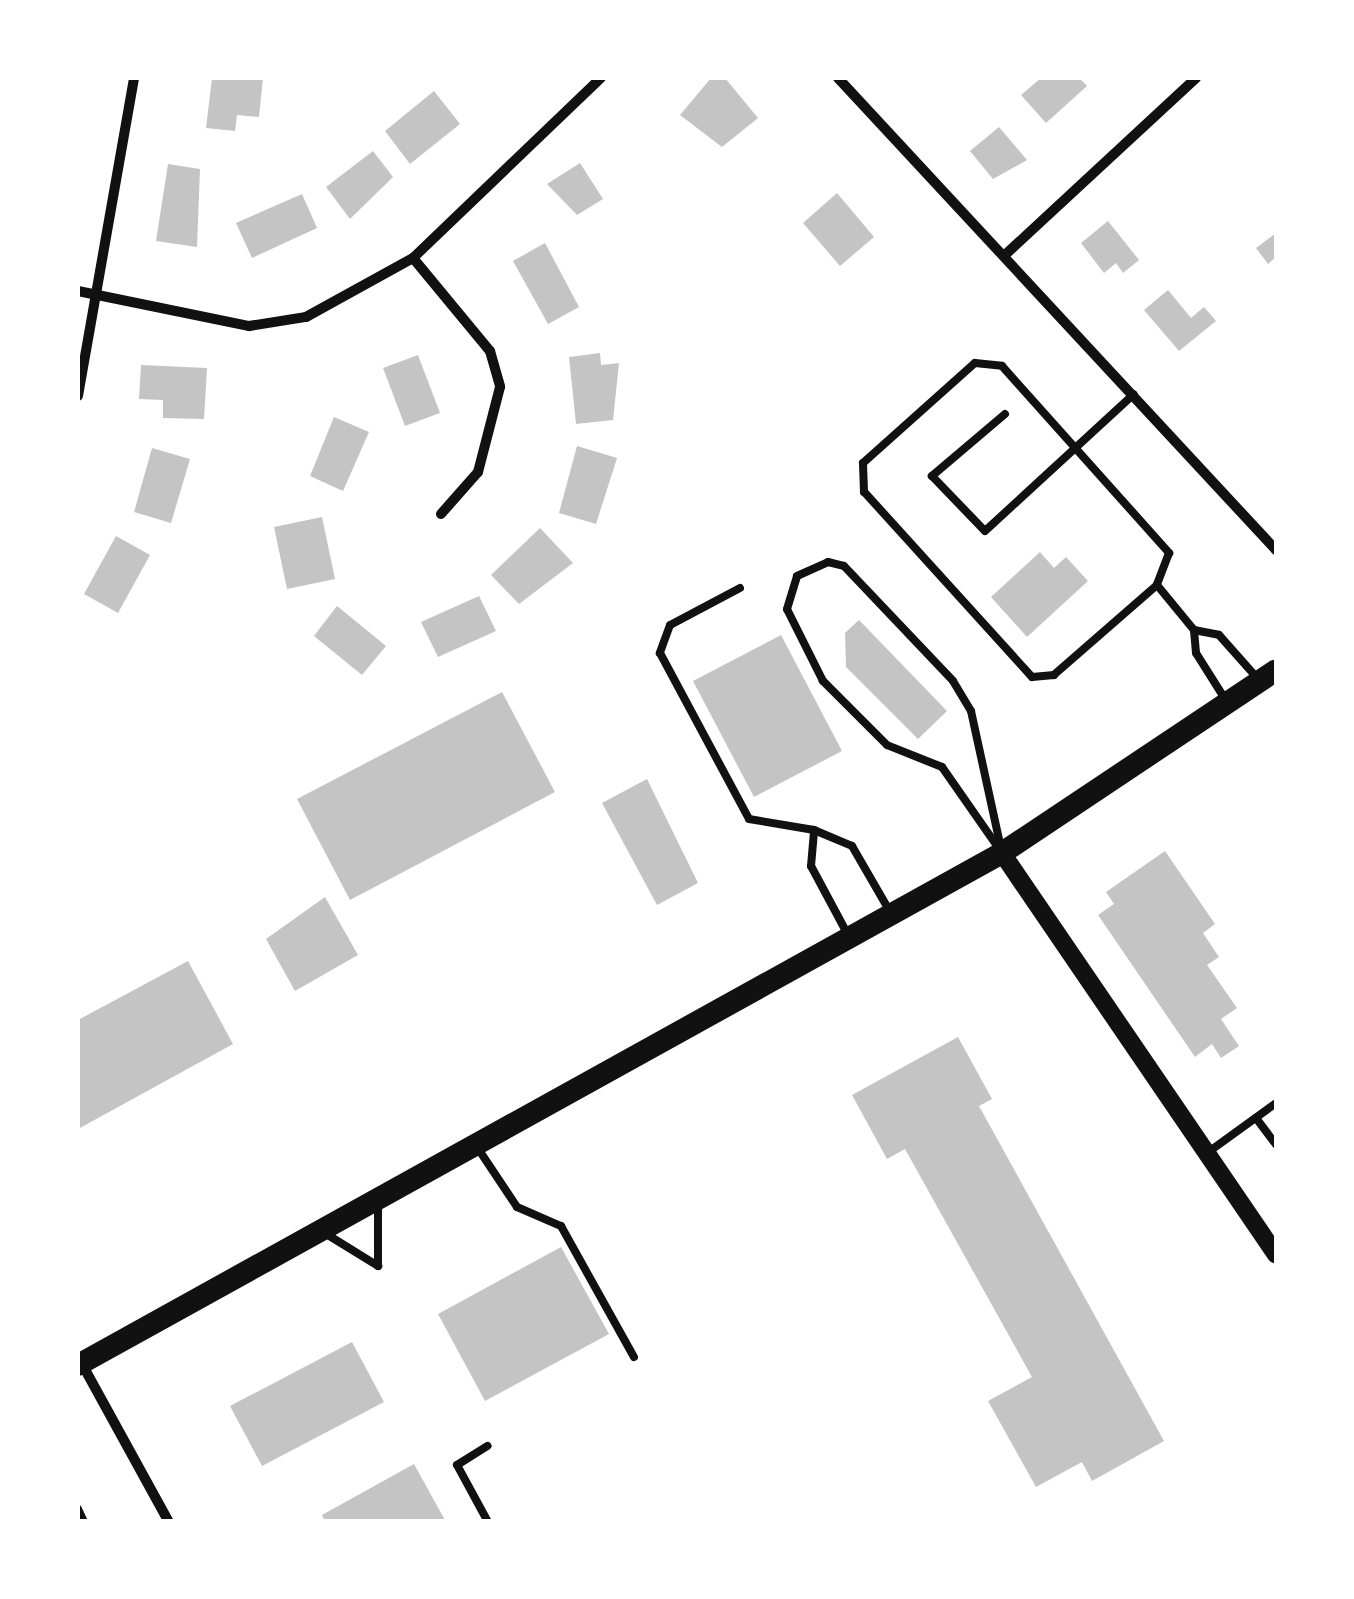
<!DOCTYPE html>
<html>
<head>
<meta charset="utf-8">
<style>
	body { margin:0 }
	#map { position:relative; width:1354px; height:1599px; overflow:hidden; background:#fff; font-family:Cabin,sans-serif }
	div>[style] { position:absolute }
	.building>* { inset:0; background:#c4c4c4 }
	.service>* { height:8px; margin:-4px; padding:0 4px; transform-origin:4px; border-radius:4px; background:#111 }
	.minor>* { height:10px; margin:-5px; padding:0 5px; transform-origin:5px; border-radius:5px; background:#111 }
	.tertiary>* { height:18px; margin:-9px; padding:0 9px; transform-origin:9px; border-radius:9px; background:#111 }
	.primary>* { height:22px; margin:-11px; padding:0 11px; transform-origin:11px; border-radius:11px; background:#111 }
	span { translate:-50% -50%; white-space:nowrap; text-align:center; line-height:1.15; -webkit-text-stroke:9px #fff; paint-order:stroke }
	.frame { position:absolute; inset:0; border:80px solid #fff; pointer-events:none }
</style>
</head>
<body>
<div id="map">
	<div class="building">
		<i style="clip-path:polygon(212px 78px,263px 78px,259px 117px,237px 115px,235px 131px,206px 128px)"></i>
		<i style="clip-path:polygon(711px 78px,725px 78px,758px 118px,722px 147px,680px 115px)"></i>
		<i style="clip-path:polygon(1041px 78px,1079px 78px,1087px 86px,1046px 123px,1021px 95px)"></i>
		<i style="clip-path:polygon(434px 91px,460px 124px,410px 164px,385px 131px)"></i>
		<i style="clip-path:polygon(999px 127px,1027px 160px,993px 179px,970px 151px)"></i>
		<i style="clip-path:polygon(373px 151px,393px 177px,350px 219px,326px 187px)"></i>
		<i style="clip-path:polygon(580px 163px,603px 199px,577px 215px,547px 184px)"></i>
		<i style="clip-path:polygon(168px 164px,200px 169px,197px 247px,156px 241px)"></i>
		<i style="clip-path:polygon(837px 193px,874px 237px,840px 266px,803px 223px)"></i>
		<i style="clip-path:polygon(302px 194px,317px 228px,252px 258px,236px 223px)"></i>
		<i style="clip-path:polygon(1108px 221px,1139px 260px,1123px 273px,1116px 263px,1104px 273px,1081px 243px)"></i>
		<i style="clip-path:polygon(1276px 233px,1276px 257px,1268px 264px,1256px 248px)"></i>
		<i style="clip-path:polygon(545px 243px,579px 307px,548px 324px,513px 261px)"></i>
		<i style="clip-path:polygon(1168px 290px,1191px 318px,1204px 307px,1216px 321px,1179px 351px,1144px 310px)"></i>
		<i style="clip-path:polygon(600px 353px,601px 365px,619px 363px,613px 420px,576px 424px,569px 357px)"></i>
		<i style="clip-path:polygon(418px 355px,440px 413px,405px 426px,383px 368px)"></i>
		<i style="clip-path:polygon(141px 365px,207px 368px,204px 419px,163px 418px,163px 400px,139px 399px)"></i>
		<i style="clip-path:polygon(334px 417px,369px 432px,343px 491px,310px 476px)"></i>
		<i style="clip-path:polygon(577px 446px,617px 458px,596px 524px,559px 513px)"></i>
		<i style="clip-path:polygon(152px 448px,190px 459px,171px 523px,134px 512px)"></i>
		<i style="clip-path:polygon(322px 517px,335px 579px,287px 589px,274px 527px)"></i>
		<i style="clip-path:polygon(540px 528px,573px 563px,519px 604px,491px 575px)"></i>
		<i style="clip-path:polygon(116px 536px,150px 555px,118px 613px,84px 594px)"></i>
		<i style="clip-path:polygon(1040px 552px,1054px 568px,1066px 557px,1088px 581px,1027px 637px,991px 597px)"></i>
		<i style="clip-path:polygon(479px 596px,496px 631px,438px 657px,421px 622px)"></i>
		<i style="clip-path:polygon(337px 606px,386px 646px,362px 675px,314px 636px)"></i>
		<i style="clip-path:polygon(859px 620px,947px 711px,918px 739px,846px 667px,845px 633px)"></i>
		<i style="clip-path:polygon(781px 635px,842px 751px,754px 797px,693px 681px)"></i>
		<i style="clip-path:polygon(502px 692px,555px 792px,350px 900px,297px 799px)"></i>
		<i style="clip-path:polygon(647px 779px,698px 883px,657px 905px,602px 803px)"></i>
		<i style="clip-path:polygon(1165px 851px,1215px 924px,1203px 933px,1219px 957px,1207px 965px,1237px 1008px,1221px 1019px,1239px 1046px,1221px 1058px,1212px 1044px,1195px 1057px,1098px 915px,1114px 904px,1106px 892px)"></i>
		<i style="clip-path:polygon(325px 897px,358px 955px,295px 991px,266px 939px)"></i>
		<i style="clip-path:polygon(188px 961px,233px 1044px,78px 1129px,78px 1020px)"></i>
		<i style="clip-path:polygon(958px 1037px,992px 1099px,979px 1106px,1164px 1441px,1092px 1481px,1082px 1462px,1036px 1487px,988px 1401px,1032px 1377px,905px 1149px,887px 1159px,852px 1095px)"></i>
		<i style="clip-path:polygon(561px 1247px,609px 1334px,485px 1401px,438px 1314px)"></i>
		<i style="clip-path:polygon(352px 1342px,384px 1402px,262px 1466px,230px 1406px)"></i>
		<i style="clip-path:polygon(414px 1464px,446px 1522px,325px 1522px,322px 1515px)"></i>
	</div>
	<div class="service">
		<i style="left:1005px;top:414px;width:96px;rotate:139.7deg"></i>
		<i style="left:932px;top:476px;width:76px;rotate:46.1deg"></i>
		<i style="left:985px;top:531px;width:202px;rotate:-42.6deg"></i>
		<i style="left:828px;top:562px;width:16px;rotate:14deg"></i>
		<i style="left:844px;top:566px;width:158px;rotate:46.5deg"></i>
		<i style="left:953px;top:681px;width:35px;rotate:59deg"></i>
		<i style="left:971px;top:711px;width:145px;rotate:77.7deg"></i>
		<i style="left:1002px;top:853px;width:105px;rotate:-124.9deg"></i>
		<i style="left:942px;top:767px;width:59px;rotate:-158.2deg"></i>
		<i style="left:887px;top:745px;width:91px;rotate:-135deg"></i>
		<i style="left:823px;top:681px;width:80px;rotate:-116.6deg"></i>
		<i style="left:787px;top:609px;width:34px;rotate:-73deg"></i>
		<i style="left:797px;top:576px;width:34px;rotate:-24deg"></i>
		<i style="left:1157px;top:585px;width:137px;rotate:138.9deg"></i>
		<i style="left:1054px;top:675px;width:22px;rotate:175deg"></i>
		<i style="left:1032px;top:677px;width:250px;rotate:-132.2deg"></i>
		<i style="left:864px;top:492px;width:29px;rotate:-92deg"></i>
		<i style="left:863px;top:463px;width:150px;rotate:-41.8deg"></i>
		<i style="left:975px;top:363px;width:27px;rotate:6deg"></i>
		<i style="left:1002px;top:366px;width:251px;rotate:48.2deg"></i>
		<i style="left:1169px;top:553px;width:34px;rotate:111deg"></i>
		<i style="left:1157px;top:585px;width:58px;rotate:50.6deg"></i>
		<i style="left:740px;top:588px;width:79px;rotate:152.1deg"></i>
		<i style="left:670px;top:625px;width:30px;rotate:110deg"></i>
		<i style="left:660px;top:653px;width:188px;rotate:61.8deg"></i>
		<i style="left:749px;top:819px;width:66px;rotate:9.6deg"></i>
		<i style="left:1225px;top:699px;width:54px;rotate:-122.2deg"></i>
		<i style="left:1196px;top:653px;width:23px;rotate:-95deg"></i>
		<i style="left:1194px;top:630px;width:25px;rotate:11deg"></i>
		<i style="left:1219px;top:635px;width:59px;rotate:48.4deg"></i>
		<i style="left:848px;top:935px;width:78px;rotate:-118.2deg"></i>
		<i style="left:811px;top:866px;width:36px;rotate:-85deg"></i>
		<i style="left:814px;top:830px;width:41px;rotate:22.8deg"></i>
		<i style="left:852px;top:846px;width:74px;rotate:60deg"></i>
		<i style="left:1256px;top:1118px;width:34px;rotate:53deg"></i>
		<i style="left:477px;top:1147px;width:72px;rotate:56.3deg"></i>
		<i style="left:517px;top:1207px;width:48px;rotate:23.4deg"></i>
		<i style="left:561px;top:1226px;width:150px;rotate:60.9deg"></i>
		<i style="left:1207px;top:1153px;width:85px;rotate:-35.9deg"></i>
		<i style="left:323px;top:1232px;width:65px;rotate:31.7deg"></i>
		<i style="left:378px;top:1266px;width:61px;rotate:-90deg"></i>
		<i style="left:78px;top:1509px;width:14px;rotate:65deg"></i>
		<i style="left:488px;top:1522px;width:65px;rotate:-118.5deg"></i>
		<i style="left:457px;top:1465px;width:36px;rotate:-32deg"></i>
	</div>
	<div class="minor">
		<i style="left:838px;top:78px;width:644px;rotate:47.14deg"></i>
		<i style="left:1006px;top:254px;width:259px;rotate:-42.8deg"></i>
		<i style="left:413px;top:258px;width:121px;rotate:50.4deg"></i>
		<i style="left:490px;top:351px;width:37px;rotate:74deg"></i>
		<i style="left:500px;top:387px;width:88px;rotate:104.5deg"></i>
		<i style="left:478px;top:472px;width:56px;rotate:131.4deg"></i>
		<i style="left:78px;top:291px;width:175px;rotate:11.6deg"></i>
		<i style="left:249px;top:326px;width:58px;rotate:-9deg"></i>
		<i style="left:306px;top:317px;width:122px;rotate:-28.9deg"></i>
		<i style="left:413px;top:258px;width:260px;rotate:-43.8deg"></i>
		<i style="left:78px;top:396px;width:323px;rotate:-80deg"></i>
		<i style="left:82px;top:1364px;width:180px;rotate:61.2deg"></i>
	</div>
	<div class="tertiary">
		<i style="left:1002px;top:853px;width:486px;rotate:55.7deg"></i>
	</div>
	<div class="primary">
		<i style="left:78px;top:1365px;width:1056px;rotate:-28.99deg"></i>
		<i style="left:1002px;top:853px;width:329px;rotate:-33.7deg"></i>
	</div>
	<div class="frame"></div>
</div>
</body>
</html>
